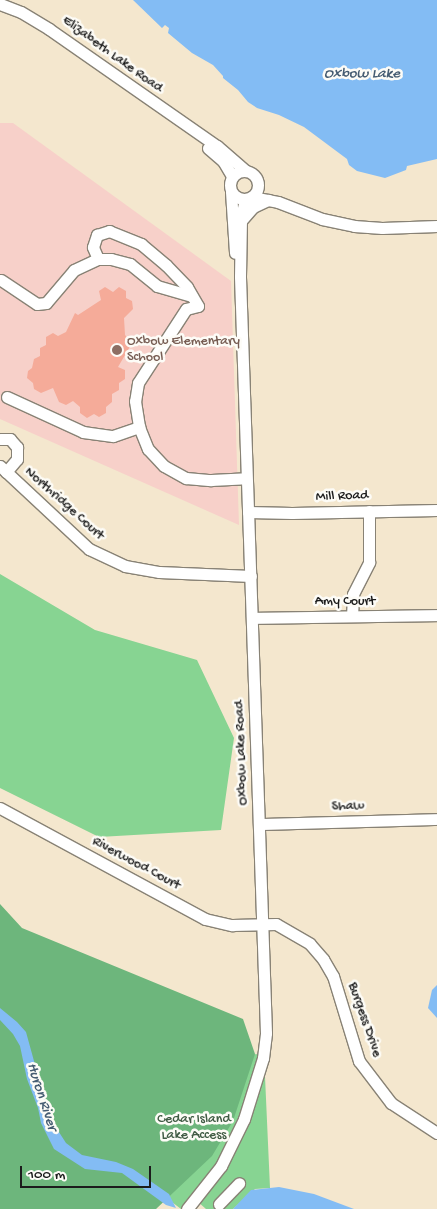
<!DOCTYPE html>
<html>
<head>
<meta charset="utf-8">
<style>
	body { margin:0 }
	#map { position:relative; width:437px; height:1209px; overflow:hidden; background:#f4e7ce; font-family:"Gochi Hand",sans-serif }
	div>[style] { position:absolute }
	.built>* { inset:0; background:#f7d0c9 }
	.green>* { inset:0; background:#87d492 }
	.forest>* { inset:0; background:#6db67c }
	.water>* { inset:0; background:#83bcf4 }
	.building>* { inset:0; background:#f5ab99 }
	.roads { filter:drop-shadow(1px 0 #888275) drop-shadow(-1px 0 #888275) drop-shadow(0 1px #888275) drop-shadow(0 -1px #888275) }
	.minor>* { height:11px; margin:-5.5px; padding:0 5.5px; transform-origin:5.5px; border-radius:5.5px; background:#fff }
	.minor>.ring { margin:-5.5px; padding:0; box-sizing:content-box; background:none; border:11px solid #fff; border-radius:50% }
	.dots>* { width:14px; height:14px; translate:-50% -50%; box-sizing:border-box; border:2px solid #fdfcf7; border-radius:50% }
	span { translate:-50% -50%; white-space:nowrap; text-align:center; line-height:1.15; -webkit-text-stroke:5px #fdfcf7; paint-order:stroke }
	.street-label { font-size:14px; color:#1c1c1c }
	.education-label { font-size:14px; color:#785e54 }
	.left { translate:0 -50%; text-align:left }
	.park-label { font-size:14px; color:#415c45 }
	.water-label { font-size:15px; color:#455c72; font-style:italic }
	.scale { position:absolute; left:20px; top:1166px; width:131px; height:22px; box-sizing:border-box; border:2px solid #1c1c1c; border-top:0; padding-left:6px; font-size:15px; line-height:18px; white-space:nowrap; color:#1c1c1c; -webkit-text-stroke:4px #fdfcf7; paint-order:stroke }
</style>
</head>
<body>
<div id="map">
	<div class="built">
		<i style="clip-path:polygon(0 123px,13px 123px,231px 281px,239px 525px,0 419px)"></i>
	</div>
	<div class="green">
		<i style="clip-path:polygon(0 574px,95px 630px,197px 660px,234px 738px,221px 830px,99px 837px,0 788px)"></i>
		<i style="clip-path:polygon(264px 1054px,270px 1188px,255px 1189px,233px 1209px,206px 1209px,197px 1201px,189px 1209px,181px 1209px,164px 1196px,28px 1060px)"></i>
	</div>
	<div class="forest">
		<i style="clip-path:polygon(0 904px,22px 928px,243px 1019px,255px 1054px,233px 1121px,212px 1156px,156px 1209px,0 1209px)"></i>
	</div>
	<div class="water">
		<i style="clip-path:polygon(133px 0,437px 0,437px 159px,407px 166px,406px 170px,385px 178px,357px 171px,349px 165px,347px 159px,304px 127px,279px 115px,257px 108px,248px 102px,238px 90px,223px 78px,223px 76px,213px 65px,192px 53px,168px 33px,169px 28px,165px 25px,162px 28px)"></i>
		<i style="clip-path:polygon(437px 985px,437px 1018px,428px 1008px,432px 990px)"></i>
		<i style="clip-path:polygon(0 1008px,17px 1022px,26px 1032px,45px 1101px,57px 1129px,66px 1143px,82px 1155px,116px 1162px,133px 1169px,169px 1194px,176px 1208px,166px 1205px,122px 1173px,85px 1169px,54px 1149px,41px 1123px,38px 1108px,27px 1079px,20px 1046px,13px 1034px,0 1020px)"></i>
		<i style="clip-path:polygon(279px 1187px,314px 1194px,354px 1209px,233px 1209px,251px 1190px)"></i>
	</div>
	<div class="building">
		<i style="clip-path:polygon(105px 287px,113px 292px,119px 287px,126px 291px,126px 298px,132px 301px,133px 309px,124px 318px,125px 335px,132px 343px,118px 367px,125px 370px,125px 379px,119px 383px,119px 390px,112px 394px,112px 402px,106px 407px,106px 413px,99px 417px,94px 414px,87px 418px,80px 413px,80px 407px,73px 401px,66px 405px,59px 402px,53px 388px,41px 393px,34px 389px,33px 383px,27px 378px,28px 371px,32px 368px,34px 359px,40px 356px,40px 348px,46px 345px,46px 337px,53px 333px,58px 336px,66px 332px,75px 313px,78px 315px,101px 300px,99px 291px)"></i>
	</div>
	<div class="roads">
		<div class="minor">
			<i style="left:0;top:4px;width:22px;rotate:21deg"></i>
			<i style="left:21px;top:12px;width:33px;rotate:31deg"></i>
			<i style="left:49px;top:29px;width:205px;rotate:34.9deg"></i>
			<i style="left:217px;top:146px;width:37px;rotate:41deg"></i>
			<i style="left:208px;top:148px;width:20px;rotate:41deg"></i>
			<i style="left:223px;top:161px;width:17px;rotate:59deg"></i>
			<i class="ring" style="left:230px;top:171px;width:17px;height:17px"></i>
			<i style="left:231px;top:192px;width:61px;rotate:86.2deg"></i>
			<i style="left:252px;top:197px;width:26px;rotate:11deg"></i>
			<i style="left:278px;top:202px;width:47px;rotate:21.1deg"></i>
			<i style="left:322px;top:219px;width:33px;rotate:12deg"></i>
			<i style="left:354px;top:226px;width:28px;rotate:4deg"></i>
			<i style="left:382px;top:228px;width:55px;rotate:-2.1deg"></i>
			<i style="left:240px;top:222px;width:20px;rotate:-49deg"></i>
			<i style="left:253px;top:207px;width:17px;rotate:-25deg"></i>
			<i style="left:98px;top:259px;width:13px;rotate:-113deg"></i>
			<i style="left:93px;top:247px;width:13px;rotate:-72deg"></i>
			<i style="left:97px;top:235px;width:13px;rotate:-18deg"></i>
			<i style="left:109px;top:231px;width:35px;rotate:22deg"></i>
			<i style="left:141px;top:244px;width:33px;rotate:40deg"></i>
			<i style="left:166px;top:265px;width:30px;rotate:46deg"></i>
			<i style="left:187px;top:287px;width:22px;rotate:60deg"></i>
			<i style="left:198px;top:306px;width:12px;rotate:166deg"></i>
			<i style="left:186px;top:309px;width:88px;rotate:123deg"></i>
			<i style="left:138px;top:383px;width:18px;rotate:99deg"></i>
			<i style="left:135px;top:401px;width:26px;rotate:81deg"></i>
			<i style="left:139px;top:427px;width:24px;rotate:68deg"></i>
			<i style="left:148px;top:449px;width:23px;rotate:47deg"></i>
			<i style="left:164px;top:466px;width:25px;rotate:29deg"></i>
			<i style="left:186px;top:478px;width:25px;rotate:5deg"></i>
			<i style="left:211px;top:480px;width:35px;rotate:-3deg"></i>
			<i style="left:1px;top:280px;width:43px;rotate:33.7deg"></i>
			<i style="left:37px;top:304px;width:9px;rotate:-6deg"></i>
			<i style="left:46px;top:303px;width:43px;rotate:-49.7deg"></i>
			<i style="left:74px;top:270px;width:26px;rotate:-25deg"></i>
			<i style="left:98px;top:259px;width:13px"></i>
			<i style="left:111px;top:259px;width:20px;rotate:15deg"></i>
			<i style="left:130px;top:264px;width:35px;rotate:39deg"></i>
			<i style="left:157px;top:286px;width:36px;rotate:16deg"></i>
			<i style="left:7px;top:397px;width:84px;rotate:24.7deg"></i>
			<i style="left:83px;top:432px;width:30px;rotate:8deg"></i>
			<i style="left:113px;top:436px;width:28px;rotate:-19deg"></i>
			<i style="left:0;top:439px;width:10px"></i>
			<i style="left:10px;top:439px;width:11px;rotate:49deg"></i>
			<i style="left:17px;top:447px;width:12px;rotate:90deg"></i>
			<i style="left:17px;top:459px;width:17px;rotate:130deg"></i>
			<i style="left:0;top:466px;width:122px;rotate:43deg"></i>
			<i style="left:89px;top:549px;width:40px;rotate:25deg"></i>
			<i style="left:125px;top:566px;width:35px;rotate:10deg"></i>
			<i style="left:159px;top:572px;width:92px;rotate:2.5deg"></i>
			<i style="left:248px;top:512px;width:44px;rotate:1.3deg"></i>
			<i style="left:292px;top:513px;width:145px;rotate:-1.2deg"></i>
			<i style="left:352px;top:616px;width:22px;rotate:-87deg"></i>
			<i style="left:353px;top:594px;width:36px;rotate:-63deg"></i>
			<i style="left:369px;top:562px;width:51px;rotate:-90deg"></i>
			<i style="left:252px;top:618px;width:185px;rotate:-0.9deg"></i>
			<i style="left:0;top:808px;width:233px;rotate:28.4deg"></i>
			<i style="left:205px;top:919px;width:28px;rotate:13deg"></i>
			<i style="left:232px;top:925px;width:44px;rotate:-1.3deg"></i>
			<i style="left:276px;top:924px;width:39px;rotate:30deg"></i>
			<i style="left:310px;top:944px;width:20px;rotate:49deg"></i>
			<i style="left:323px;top:959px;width:20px;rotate:60deg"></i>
			<i style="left:333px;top:976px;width:89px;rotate:73deg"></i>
			<i style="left:359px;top:1061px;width:53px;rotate:52.7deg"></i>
			<i style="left:391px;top:1103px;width:55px;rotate:33.1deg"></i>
			<i style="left:259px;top:824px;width:178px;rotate:-1.6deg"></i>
			<i style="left:219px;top:1204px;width:29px;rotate:-46deg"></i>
			<i style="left:187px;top:1209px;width:55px;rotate:-51.7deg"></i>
			<i style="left:221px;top:1166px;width:52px;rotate:-63.9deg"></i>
			<i style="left:244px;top:1119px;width:64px;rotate:-72.7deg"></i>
			<i style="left:263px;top:1058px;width:25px;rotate:-83deg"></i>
			<i style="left:266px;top:1033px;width:757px;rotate:-91.97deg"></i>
			<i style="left:240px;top:276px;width:60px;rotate:-89deg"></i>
			<i style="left:241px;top:216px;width:16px;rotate:-76deg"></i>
		</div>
	</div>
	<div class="dots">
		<i style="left:117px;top:350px;background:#8d6e63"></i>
	</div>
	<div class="street-label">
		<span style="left:112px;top:55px;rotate:36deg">Elizabeth Lake Road</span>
		<span style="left:342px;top:497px;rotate:-2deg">Mill Road</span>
		<span style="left:64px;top:504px;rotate:42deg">Northridge Court</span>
		<span style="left:345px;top:602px">Amy Court</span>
		<span style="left:242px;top:753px;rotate:-92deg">Oxbow Lake Road</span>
		<span style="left:348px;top:807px;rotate:-2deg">Shaw</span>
		<span style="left:136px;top:864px;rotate:28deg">Riverwood Court</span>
		<span style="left:364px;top:1020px;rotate:71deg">Burgess Drive</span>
	</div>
	<div class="education-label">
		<span class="left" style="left:127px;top:350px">Oxbow Elementary<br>School</span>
	</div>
	<div class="park-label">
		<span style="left:194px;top:1128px">Cedar Island<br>Lake Access</span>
	</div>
	<div class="water-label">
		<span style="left:362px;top:75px">Oxbow Lake</span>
		<span style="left:41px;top:1097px;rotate:72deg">Huron River</span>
	</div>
	<div class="scale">100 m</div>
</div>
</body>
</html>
